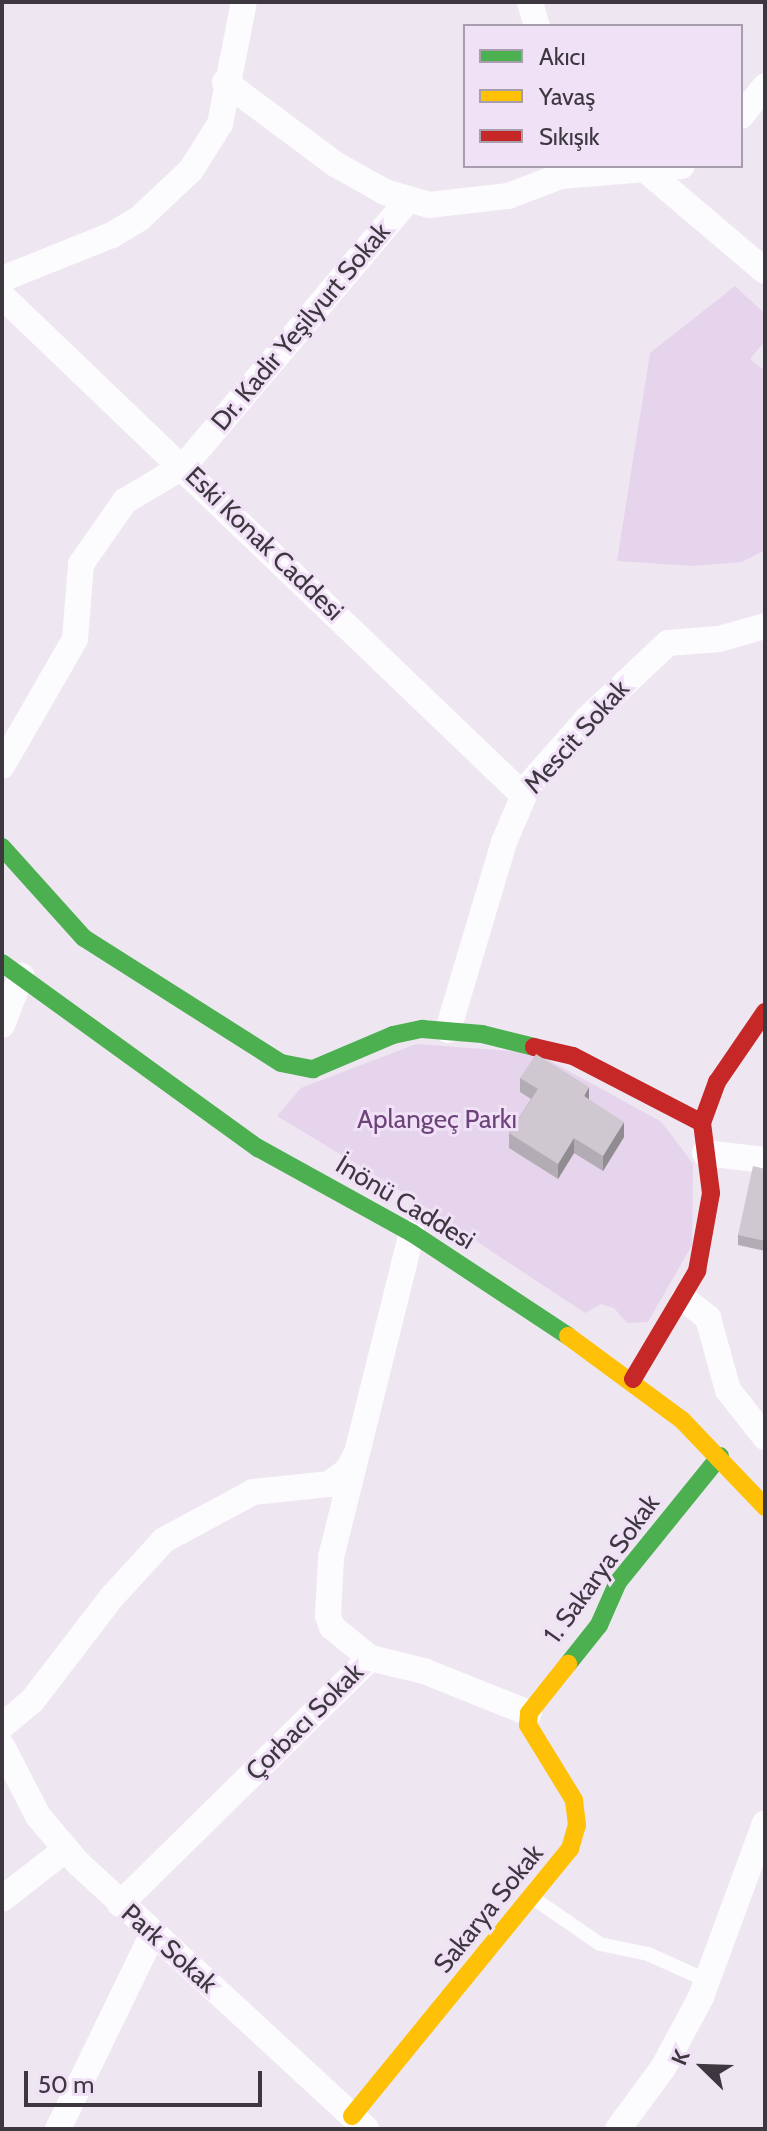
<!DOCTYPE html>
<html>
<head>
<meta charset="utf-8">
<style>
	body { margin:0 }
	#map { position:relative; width:767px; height:2131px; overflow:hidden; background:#eee6f1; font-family:Cabin,sans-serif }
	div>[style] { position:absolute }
	.green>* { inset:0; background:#e6d4ed }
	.lane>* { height:14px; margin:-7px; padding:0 7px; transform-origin:7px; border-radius:7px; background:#fcfbfd }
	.street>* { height:26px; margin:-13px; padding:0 13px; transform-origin:13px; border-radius:13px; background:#fcfbfd }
	.fast>* { height:18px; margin:-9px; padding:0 9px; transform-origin:9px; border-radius:9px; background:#4caf50 }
	.slow>* { height:18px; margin:-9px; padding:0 9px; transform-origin:9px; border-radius:9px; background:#ffc107 }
	.jam>* { height:18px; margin:-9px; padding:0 9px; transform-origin:9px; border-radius:9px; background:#c62828 }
	.wall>* { inset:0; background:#b2acb4 }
	.shaded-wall>* { inset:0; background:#918c92 }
	.building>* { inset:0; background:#cfc8d1 }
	span { translate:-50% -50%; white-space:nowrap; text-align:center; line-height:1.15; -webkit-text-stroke:6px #f0e1f6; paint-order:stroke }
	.street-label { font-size:26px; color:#3d373f }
	.park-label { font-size:26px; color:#6e437c }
	.frame { position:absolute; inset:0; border:4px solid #3d373f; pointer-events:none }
	.legend { position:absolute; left:463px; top:24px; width:280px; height:144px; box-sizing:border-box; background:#f0e1f6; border:2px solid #a89dad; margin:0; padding:10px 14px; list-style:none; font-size:24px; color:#3d373f }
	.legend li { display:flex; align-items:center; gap:16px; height:40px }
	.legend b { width:40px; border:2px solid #a89dad }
	.north { position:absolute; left:663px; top:2027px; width:80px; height:80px; -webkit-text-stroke:6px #f0e1f6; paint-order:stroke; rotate:293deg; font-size:22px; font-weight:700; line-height:32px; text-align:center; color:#3d373f }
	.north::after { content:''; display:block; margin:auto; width:28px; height:36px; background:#3d373f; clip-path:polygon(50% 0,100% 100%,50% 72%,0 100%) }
	.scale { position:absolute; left:24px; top:2071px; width:238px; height:36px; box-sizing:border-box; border:4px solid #3d373f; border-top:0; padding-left:10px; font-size:24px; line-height:28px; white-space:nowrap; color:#3d373f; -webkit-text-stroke:6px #f0e1f6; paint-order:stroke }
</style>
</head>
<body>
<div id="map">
	<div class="green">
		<i style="clip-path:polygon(735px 286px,765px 314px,765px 341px,750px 359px,765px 371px,765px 550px,742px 562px,693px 566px,617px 561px,650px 353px)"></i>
		<i style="clip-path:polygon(evenodd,416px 1044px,536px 1053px,660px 1121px,670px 1133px,693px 1164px,692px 1245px,648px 1322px,627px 1323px,614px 1308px,601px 1304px,585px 1313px,393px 1186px,277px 1116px,301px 1088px,416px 1044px,538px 1103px,574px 1153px,558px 1179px,538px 1103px)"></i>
	</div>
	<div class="lane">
		<i style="left:533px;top:1898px;width:81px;rotate:34.5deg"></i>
		<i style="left:600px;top:1944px;width:49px;rotate:11.8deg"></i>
		<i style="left:648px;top:1954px;width:66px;rotate:24.2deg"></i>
	</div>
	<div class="street">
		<i style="left:530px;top:2px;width:25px;rotate:74deg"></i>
		<i style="left:225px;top:82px;width:137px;rotate:36.7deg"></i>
		<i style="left:335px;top:164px;width:57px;rotate:29.2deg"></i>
		<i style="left:385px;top:192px;width:46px;rotate:16.5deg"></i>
		<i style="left:429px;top:205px;width:80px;rotate:-6.5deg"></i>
		<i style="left:508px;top:196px;width:57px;rotate:-20.7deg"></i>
		<i style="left:561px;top:176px;width:121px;rotate:-4.7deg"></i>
		<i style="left:741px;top:116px;width:38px;rotate:-51deg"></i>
		<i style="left:641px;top:166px;width:162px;rotate:40.3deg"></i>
		<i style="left:2px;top:279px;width:118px;rotate:-21.8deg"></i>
		<i style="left:112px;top:235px;width:33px;rotate:-31deg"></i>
		<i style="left:140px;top:218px;width:70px;rotate:-43.3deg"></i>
		<i style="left:191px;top:170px;width:54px;rotate:-57.8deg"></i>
		<i style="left:220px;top:124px;width:124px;rotate:-78.9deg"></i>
		<i style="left:2px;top:296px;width:721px;rotate:43.76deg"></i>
		<i style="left:2px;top:766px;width:146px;rotate:-60.1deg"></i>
		<i style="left:75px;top:639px;width:75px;rotate:-85.4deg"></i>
		<i style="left:81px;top:564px;width:77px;rotate:-55.1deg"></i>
		<i style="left:125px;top:501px;width:69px;rotate:-30.7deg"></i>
		<i style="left:184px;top:466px;width:346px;rotate:-49.9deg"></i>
		<i style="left:2px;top:1025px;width:53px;rotate:-68.8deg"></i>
		<i style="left:448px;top:1030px;width:196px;rotate:-73.4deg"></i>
		<i style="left:504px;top:842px;width:61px;rotate:-66.8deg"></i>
		<i style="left:528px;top:786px;width:89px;rotate:-48.6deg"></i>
		<i style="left:587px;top:719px;width:111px;rotate:-43.2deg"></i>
		<i style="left:668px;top:643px;width:51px;rotate:-4.5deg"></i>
		<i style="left:719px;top:639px;width:48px;rotate:-15.8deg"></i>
		<i style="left:705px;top:1153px;width:60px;rotate:6.7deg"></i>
		<i style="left:684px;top:1299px;width:31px;rotate:38deg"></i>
		<i style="left:708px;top:1318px;width:75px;rotate:74.5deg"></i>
		<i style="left:728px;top:1390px;width:60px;rotate:51.8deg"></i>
		<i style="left:370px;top:1658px;width:49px;rotate:-140.8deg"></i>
		<i style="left:332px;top:1627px;width:12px;rotate:-110deg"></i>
		<i style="left:328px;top:1616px;width:59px;rotate:-87.1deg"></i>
		<i style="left:331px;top:1557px;width:334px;rotate:-76deg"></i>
		<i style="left:2px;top:1726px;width:39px;rotate:-40deg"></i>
		<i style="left:32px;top:1701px;width:130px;rotate:-52.5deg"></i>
		<i style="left:111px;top:1598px;width:79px;rotate:-47.6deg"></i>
		<i style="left:164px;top:1540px;width:101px;rotate:-28.3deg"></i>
		<i style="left:253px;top:1492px;width:76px;rotate:-6deg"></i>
		<i style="left:329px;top:1484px;width:22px;rotate:-36deg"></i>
		<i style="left:347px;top:1471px;width:18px;rotate:-61deg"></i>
		<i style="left:2px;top:1746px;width:79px;rotate:62.8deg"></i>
		<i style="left:38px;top:1816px;width:62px;rotate:49.6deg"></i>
		<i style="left:78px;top:1863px;width:392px;rotate:42.7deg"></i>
		<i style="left:2px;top:1899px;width:81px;rotate:-38deg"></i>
		<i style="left:120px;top:1904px;width:351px;rotate:-44.5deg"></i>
		<i style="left:370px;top:1658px;width:56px;rotate:13.5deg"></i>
		<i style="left:424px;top:1671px;width:113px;rotate:21.8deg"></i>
		<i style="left:58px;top:2129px;width:216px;rotate:-64.1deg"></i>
		<i style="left:618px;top:2129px;width:76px;rotate:-53.6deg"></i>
		<i style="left:663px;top:2068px;width:81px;rotate:-61.8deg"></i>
		<i style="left:701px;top:1997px;width:185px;rotate:-69.8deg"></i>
	</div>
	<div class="fast">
		<i style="left:2px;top:847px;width:122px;rotate:48deg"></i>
		<i style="left:84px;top:938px;width:233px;rotate:32.4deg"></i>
		<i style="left:281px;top:1063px;width:33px;rotate:11deg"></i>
		<i style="left:313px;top:1069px;width:87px;rotate:-23deg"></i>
		<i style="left:393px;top:1035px;width:30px;rotate:-12deg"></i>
		<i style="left:422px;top:1029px;width:60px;rotate:4.8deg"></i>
		<i style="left:482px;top:1034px;width:54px;rotate:14deg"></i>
		<i style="left:2px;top:963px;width:316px;rotate:35.9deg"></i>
		<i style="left:258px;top:1148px;width:176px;rotate:28.9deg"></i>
		<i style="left:412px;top:1233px;width:187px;rotate:33.4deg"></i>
		<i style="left:568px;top:1664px;width:50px;rotate:-51.5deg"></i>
		<i style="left:599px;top:1625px;width:47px;rotate:-66.2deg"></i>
		<i style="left:618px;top:1582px;width:162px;rotate:-51deg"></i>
	</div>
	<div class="slow">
		<i style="left:568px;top:1336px;width:142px;rotate:36.4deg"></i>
		<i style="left:682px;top:1420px;width:120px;rotate:46.3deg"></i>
		<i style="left:352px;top:2116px;width:345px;rotate:-50.8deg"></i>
		<i style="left:570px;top:1849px;width:25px;rotate:-74deg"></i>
		<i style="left:577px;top:1825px;width:25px;rotate:-97deg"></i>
		<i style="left:574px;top:1800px;width:88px;rotate:-121.5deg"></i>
		<i style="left:528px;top:1725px;width:12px;rotate:-85deg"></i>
		<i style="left:529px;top:1713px;width:63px;rotate:-51.5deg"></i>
	</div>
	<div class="jam">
		<i style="left:534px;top:1047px;width:40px;rotate:13deg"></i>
		<i style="left:573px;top:1056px;width:145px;rotate:27.4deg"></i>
		<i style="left:633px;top:1379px;width:126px;rotate:-59.3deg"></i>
		<i style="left:697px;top:1271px;width:79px;rotate:-79.8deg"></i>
		<i style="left:711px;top:1193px;width:71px;rotate:-97.3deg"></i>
		<i style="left:702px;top:1123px;width:44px;rotate:-69.9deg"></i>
		<i style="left:717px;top:1082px;width:85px;rotate:-55.6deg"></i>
	</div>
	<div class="wall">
		<i style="clip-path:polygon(520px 1078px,589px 1100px,624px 1137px,603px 1171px,574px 1153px,558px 1179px,509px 1148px,509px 1133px,531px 1099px,520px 1092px)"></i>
		<i style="clip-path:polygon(765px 1169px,765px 1251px,738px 1245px,738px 1235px)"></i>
	</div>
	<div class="shaded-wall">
		<i style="clip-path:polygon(589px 1087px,589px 1102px,584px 1096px)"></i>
		<i style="clip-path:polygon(624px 1122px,624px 1137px,603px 1171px,603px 1156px)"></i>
		<i style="clip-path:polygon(574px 1138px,574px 1153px,558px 1179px,558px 1164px)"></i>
	</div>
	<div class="building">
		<i style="clip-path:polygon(536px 1054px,589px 1087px,584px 1096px,624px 1122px,603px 1156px,574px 1138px,558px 1164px,509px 1133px,538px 1089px,520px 1078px)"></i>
		<i style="clip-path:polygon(753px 1166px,765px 1169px,765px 1241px,738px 1235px)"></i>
	</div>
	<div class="street-label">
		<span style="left:301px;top:327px;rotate:-50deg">Dr. Kadir Yeşilyurt Sokak</span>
		<span style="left:264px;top:544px;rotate:44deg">Eski Konak Caddesi</span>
		<span style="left:577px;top:737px;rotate:-48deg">Mescit Sokak</span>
		<span style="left:405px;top:1203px;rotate:31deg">İnönü Caddesi</span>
		<span style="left:602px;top:1569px;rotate:-54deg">1. Sakarya Sokak</span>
		<span style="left:305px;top:1722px;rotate:-45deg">Çorbacı Sokak</span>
		<span style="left:489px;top:1909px;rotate:-51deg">Sakarya Sokak</span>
		<span style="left:169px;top:1949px;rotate:42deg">Park Sokak</span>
	</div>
	<div class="park-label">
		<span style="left:437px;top:1120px">Aplangeç Parkı</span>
	</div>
	<div class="frame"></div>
	<ul class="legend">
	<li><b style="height:10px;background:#4caf50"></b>Akıcı</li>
	<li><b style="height:10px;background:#ffc107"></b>Yavaş</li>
	<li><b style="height:10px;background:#c62828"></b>Sıkışık</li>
	</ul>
	<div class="north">K</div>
	<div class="scale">50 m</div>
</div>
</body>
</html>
